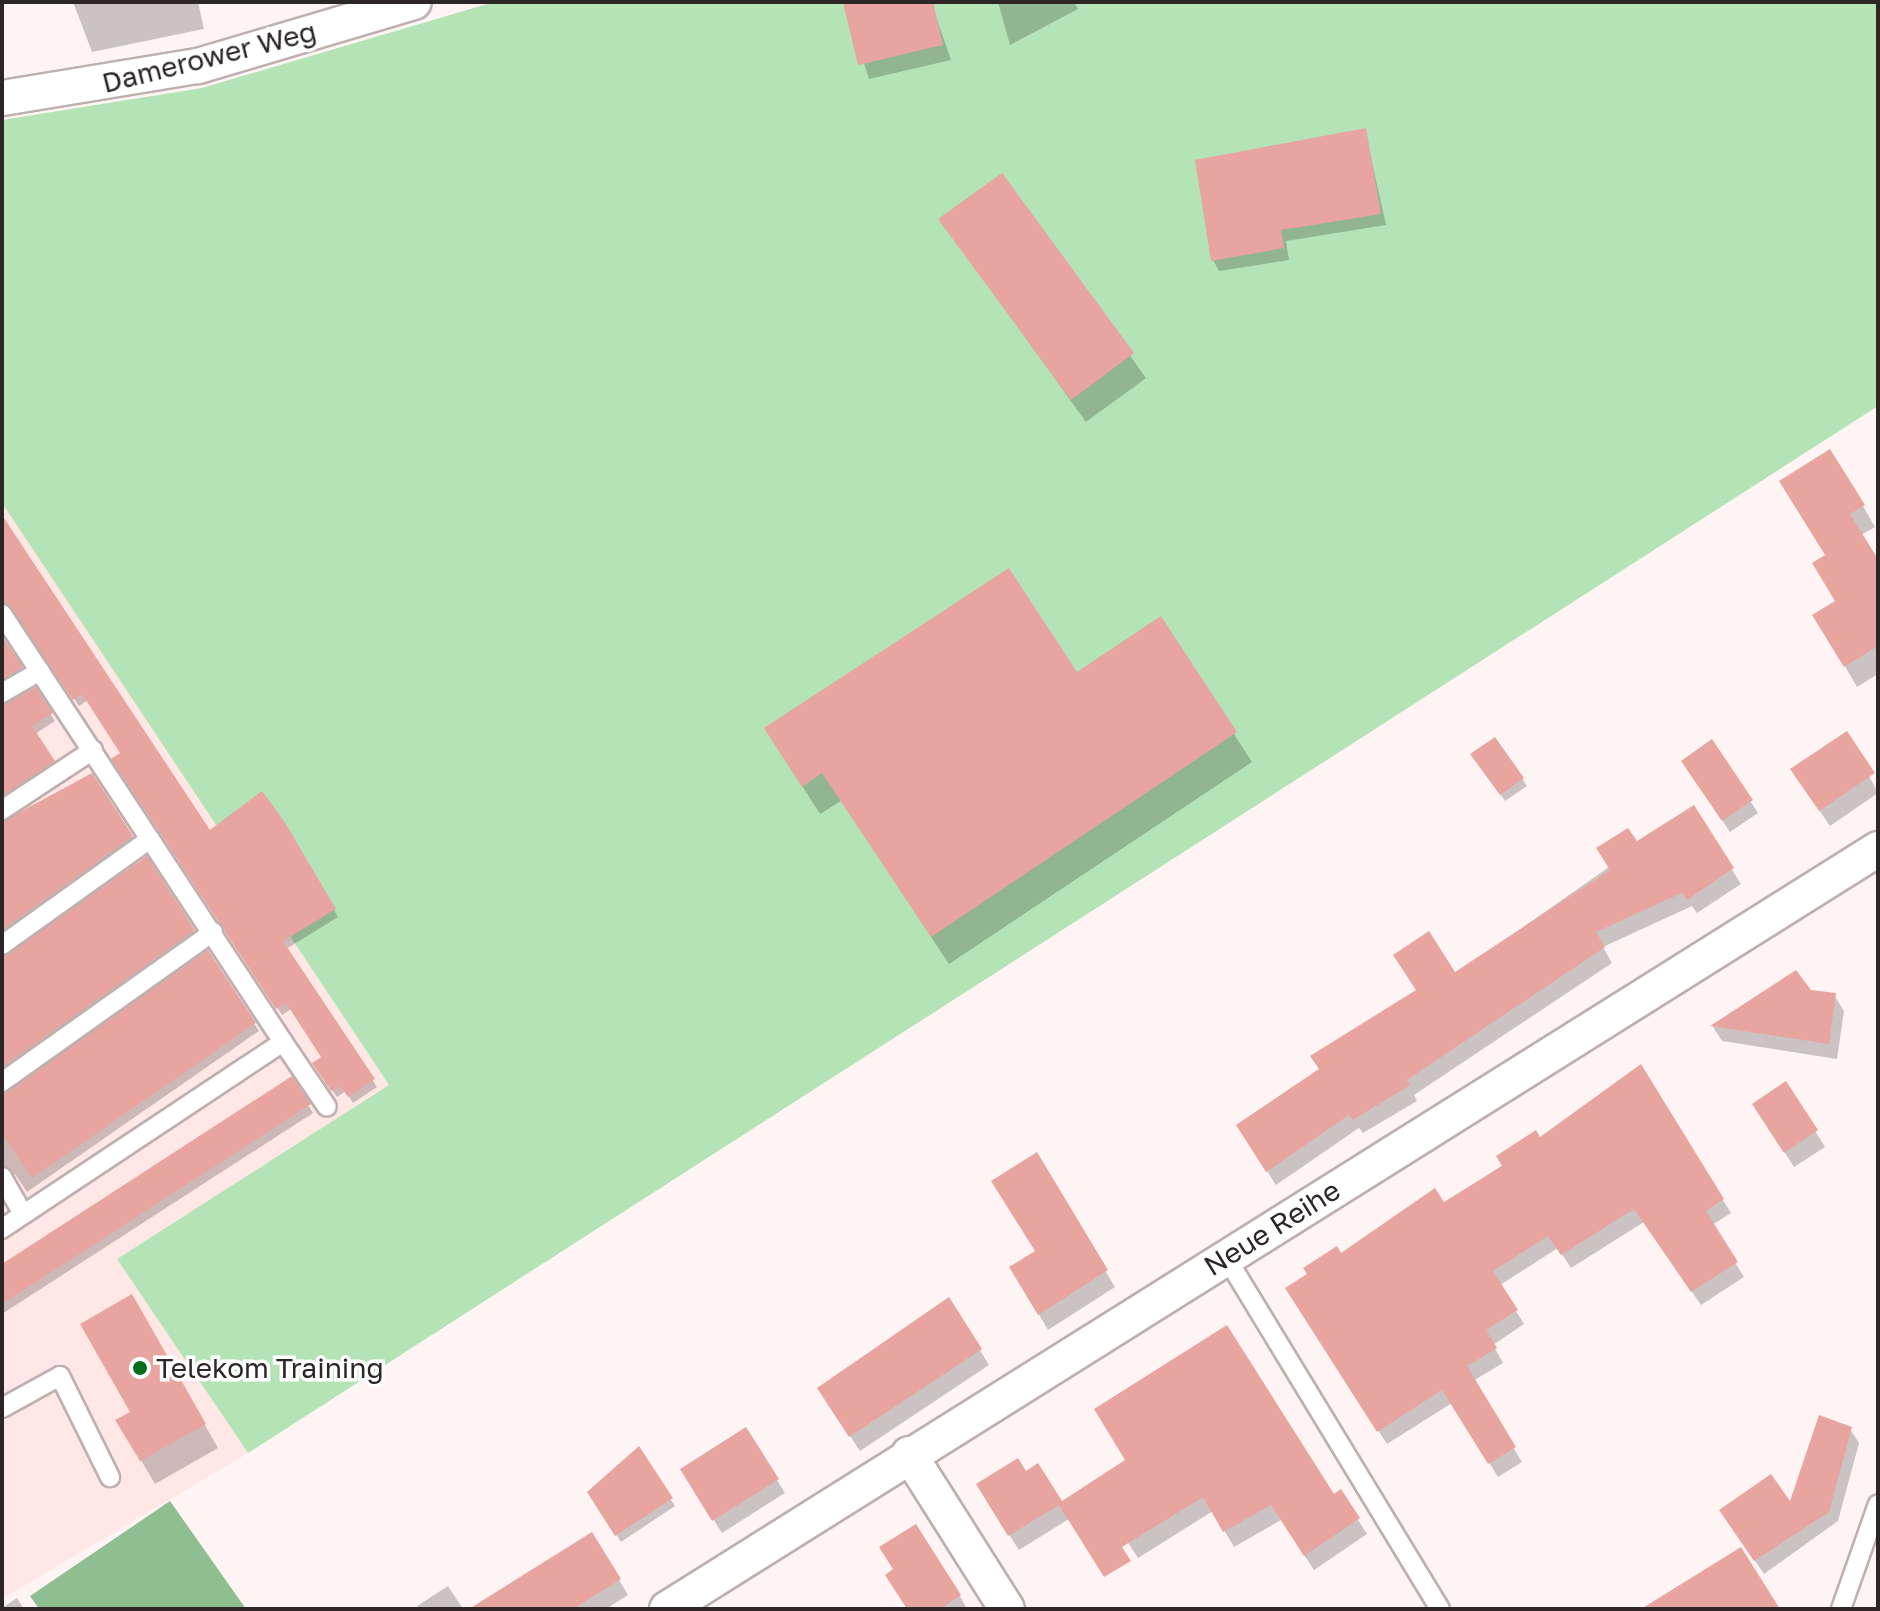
<!DOCTYPE html>
<html>
<head>
<meta charset="utf-8">
<style>
	body { margin:0 }
	#map { position:relative; width:1880px; height:1611px; overflow:hidden; background:#fef4f4; font-family:"Golos Text",sans-serif }
	div>[style] { position:absolute }
	.built>* { inset:0; background:#ffe7e5 }
	.green>* { inset:0; background:#b4e3b5 }
	.forest>* { inset:0; background:#8fbe90 }
	.shadow>* { inset:0; background:#0003 }
	.building>* { inset:0; background:#e8a49f }
	.roads { filter:drop-shadow(2px 0 #beb0af) drop-shadow(-2px 0 #beb0af) drop-shadow(0 2px #beb0af) drop-shadow(0 -2px #beb0af) }
	.service>* { height:18px; margin:-9px; padding:0 9px; transform-origin:9px; border-radius:9px; background:#fff }
	.minor>* { height:34px; margin:-17px; padding:0 17px; transform-origin:17px; border-radius:17px; background:#fff }
	.dots>* { width:22px; height:22px; translate:-50% -50%; box-sizing:border-box; border:4px solid #fff; border-radius:50% }
	span { translate:-50% -50%; white-space:nowrap; text-align:center; line-height:1.15; -webkit-text-stroke:7px #fff; paint-order:stroke }
	.street-label { font-size:28px; color:#2c2726 }
	.poi-label { font-size:28px; color:#2c2726 }
	.left { translate:0 -50%; text-align:left }
	.frame { position:absolute; inset:0; border:4px solid #2c2726; pointer-events:none }
</style>
</head>
<body>
<div id="map">
	<div class="built">
		<i style="clip-path:polygon(2px 503px,389px 1085px,117px 1259px,248px 1453px,2px 1599px)"></i>
	</div>
	<div class="green">
		<i style="clip-path:polygon(494px 2px,1878px 2px,1878px 406px,248px 1453px,117px 1259px,389px 1085px,2px 503px,2px 120px,202px 88px)"></i>
	</div>
	<div class="forest">
		<i style="clip-path:polygon(170px 1501px,246px 1609px,39px 1609px,30px 1596px)"></i>
	</div>
	<div class="shadow">
		<i style="clip-path:polygon(73px 2px,198px 2px,204px 29px,92px 52px)"></i>
		<i style="clip-path:polygon(845px 2px,931px 2px,951px 60px,869px 79px)"></i>
		<i style="clip-path:polygon(998px 2px,1074px 2px,1078px 9px,1010px 45px)"></i>
		<i style="clip-path:polygon(1365px 131px,1386px 225px,1286px 241px,1289px 260px,1219px 271px,1213px 260px)"></i>
		<i style="clip-path:polygon(1001px 175px,1146px 378px,1086px 422px,941px 220px)"></i>
		<i style="clip-path:polygon(1794px 502px,1863px 506px,1875px 527px,1861px 535px,1878px 563px,1878px 674px,1857px 687px,1815px 615px,1837px 602px,1827px 556px)"></i>
		<i style="clip-path:polygon(2px 547px,210px 833px,282px 822px,338px 917px,286px 949px,377px 1087px,353px 1103px,346px 1091px,337px 1097px,319px 1071px,324px 1058px,291px 1009px,282px 1015px,118px 766px,123px 753px,88px 700px,79px 706px,18px 614px,2px 610px)"></i>
		<i style="clip-path:polygon(1160px 619px,1252px 762px,949px 964px,841px 801px,820px 814px,766px 729px,1076px 675px)"></i>
		<i style="clip-path:polygon(2px 639px,25px 675px,2px 689px)"></i>
		<i style="clip-path:polygon(35px 690px,55px 721px,35px 734px,57px 769px,2px 805px,2px 707px)"></i>
		<i style="clip-path:polygon(1847px 734px,1878px 793px,1830px 826px,1802px 785px)"></i>
		<i style="clip-path:polygon(1495px 739px,1527px 786px,1505px 801px,1477px 762px)"></i>
		<i style="clip-path:polygon(1712px 742px,1758px 813px,1730px 832px,1691px 773px)"></i>
		<i style="clip-path:polygon(91px 775px,136px 844px,2px 940px,2px 821px)"></i>
		<i style="clip-path:polygon(1693px 808px,1741px 884px,1697px 913px,1692px 906px,1603px 947px,1612px 963px,1414px 1095px,1417px 1101px,1363px 1133px,1359px 1128px,1276px 1185px,1247px 1140px,1455px 975px)"></i>
		<i style="clip-path:polygon(193px 931px,197px 938px,2px 1077px,2px 955px)"></i>
		<i style="clip-path:polygon(208px 953px,259px 1031px,27px 1192px,15px 1174px,2px 1174px,2px 1092px)"></i>
		<i style="clip-path:polygon(1796px 973px,1810px 992px,1834px 995px,1844px 1011px,1837px 1059px,1722px 1041px,1713px 1027px)"></i>
		<i style="clip-path:polygon(291px 1079px,313px 1113px,2px 1314px,2px 1266px)"></i>
		<i style="clip-path:polygon(1786px 1084px,1825px 1147px,1794px 1167px,1764px 1120px)"></i>
		<i style="clip-path:polygon(1540px 1140px,1723px 1200px,1731px 1213px,1712px 1225px,1744px 1277px,1701px 1305px,1644px 1222px,1571px 1268px,1558px 1248px,1500px 1285px,1524px 1324px,1493px 1345px,1503px 1363px,1473px 1381px,1522px 1462px,1498px 1477px,1452px 1403px,1387px 1444px,1296px 1303px,1341px 1256px,1443px 1205px)"></i>
		<i style="clip-path:polygon(1036px 1155px,1115px 1287px,1048px 1330px,1012px 1268px,1037px 1252px)"></i>
		<i style="clip-path:polygon(132px 1297px,218px 1448px,155px 1484px,118px 1421px,133px 1413px)"></i>
		<i style="clip-path:polygon(980px 1350px,989px 1365px,860px 1451px,829px 1404px)"></i>
		<i style="clip-path:polygon(1850px 1429px,1859px 1443px,1838px 1521px,1764px 1574px,1721px 1511px,1791px 1505px)"></i>
		<i style="clip-path:polygon(639px 1449px,675px 1506px,621px 1542px,593px 1499px)"></i>
		<i style="clip-path:polygon(1128px 1461px,1333px 1497px,1340px 1492px,1367px 1534px,1314px 1570px,1281px 1520px,1234px 1547px,1213px 1511px,1138px 1558px,1123px 1535px,1069px 1519px,1019px 1550px,987px 1500px,1026px 1474px,1061px 1503px)"></i>
		<i style="clip-path:polygon(777px 1480px,785px 1493px,722px 1533px,690px 1483px)"></i>
		<i style="clip-path:polygon(915px 1526px,960px 1596px,967px 1609px,909px 1609px)"></i>
		<i style="clip-path:polygon(592px 1534px,628px 1595px,606px 1609px,516px 1609px)"></i>
		<i style="clip-path:polygon(448px 1586px,463px 1609px,419px 1609px,417px 1606px)"></i>
		<i style="clip-path:polygon(17px 1598px,24px 1609px,2px 1609px,2px 1608px)"></i>
	</div>
	<div class="building">
		<i style="clip-path:polygon(843px 2px,933px 2px,943px 45px,858px 65px)"></i>
		<i style="clip-path:polygon(1366px 128px,1381px 214px,1281px 230px,1284px 248px,1211px 261px,1195px 160px)"></i>
		<i style="clip-path:polygon(1002px 173px,1134px 353px,1071px 400px,938px 219px)"></i>
		<i style="clip-path:polygon(1830px 449px,1865px 505px,1850px 514px,1878px 559px,1878px 646px,1844px 667px,1812px 615px,1835px 601px,1812px 563px,1825px 555px,1779px 481px)"></i>
		<i style="clip-path:polygon(2px 515px,210px 830px,262px 791px,284px 821px,336px 909px,283px 941px,375px 1079px,348px 1097px,340px 1086px,331px 1091px,312px 1063px,321px 1057px,286px 1003px,276px 1009px,111px 759px,120px 753px,82px 694px,73px 700px,2px 602px)"></i>
		<i style="clip-path:polygon(1009px 568px,1077px 672px,1161px 616px,1237px 732px,931px 937px,822px 773px,802px 787px,764px 728px)"></i>
		<i style="clip-path:polygon(2px 636px,23px 667px,2px 679px)"></i>
		<i style="clip-path:polygon(36px 687px,53px 713px,32px 726px,55px 761px,2px 796px,2px 705px)"></i>
		<i style="clip-path:polygon(1847px 731px,1875px 773px,1819px 811px,1790px 769px)"></i>
		<i style="clip-path:polygon(1495px 737px,1524px 778px,1500px 795px,1470px 754px)"></i>
		<i style="clip-path:polygon(1712px 739px,1753px 800px,1722px 821px,1681px 761px)"></i>
		<i style="clip-path:polygon(92px 773px,133px 836px,2px 930px,2px 822px)"></i>
		<i style="clip-path:polygon(1694px 805px,1734px 868px,1687px 900px,1682px 893px,1596px 932px,1605px 947px,1407px 1080px,1410px 1085px,1353px 1120px,1349px 1115px,1266px 1172px,1236px 1125px,1319px 1069px,1310px 1056px,1416px 990px,1393px 955px,1429px 931px,1455px 972px,1610px 870px,1596px 848px,1628px 828px,1637px 841px)"></i>
		<i style="clip-path:polygon(147px 856px,195px 930px,2px 1067px,2px 957px)"></i>
		<i style="clip-path:polygon(208px 950px,256px 1023px,32px 1178px,2px 1134px,2px 1094px)"></i>
		<i style="clip-path:polygon(1796px 970px,1811px 990px,1836px 993px,1829px 1044px,1710px 1026px)"></i>
		<i style="clip-path:polygon(1641px 1064px,1724px 1199px,1706px 1211px,1738px 1262px,1691px 1292px,1634px 1209px,1561px 1255px,1548px 1236px,1493px 1271px,1518px 1310px,1486px 1330px,1497px 1348px,1467px 1366px,1516px 1447px,1488px 1464px,1442px 1390px,1377px 1432px,1285px 1288px,1307px 1274px,1303px 1268px,1337px 1246px,1341px 1253px,1435px 1188px,1444px 1202px,1502px 1166px,1496px 1156px,1536px 1130px,1540px 1137px)"></i>
		<i style="clip-path:polygon(292px 1076px,311px 1104px,2px 1304px,2px 1264px)"></i>
		<i style="clip-path:polygon(1786px 1081px,1818px 1130px,1784px 1153px,1752px 1104px)"></i>
		<i style="clip-path:polygon(1037px 1152px,1108px 1270px,1038px 1315px,1009px 1267px,1035px 1251px,991px 1181px)"></i>
		<i style="clip-path:polygon(132px 1294px,206px 1424px,140px 1461px,115px 1420px,130px 1412px,80px 1324px)"></i>
		<i style="clip-path:polygon(949px 1297px,982px 1349px,849px 1437px,817px 1388px)"></i>
		<i style="clip-path:polygon(1227px 1325px,1334px 1494px,1341px 1489px,1360px 1518px,1304px 1556px,1271px 1505px,1223px 1532px,1203px 1497px,1122px 1547px,1131px 1561px,1104px 1577px,1059px 1505px,1008px 1536px,976px 1484px,1018px 1458px,1026px 1471px,1038px 1463px,1062px 1501px,1125px 1460px,1094px 1409px)"></i>
		<i style="clip-path:polygon(1819px 1415px,1852px 1427px,1829px 1512px,1754px 1561px,1719px 1510px,1771px 1474px,1790px 1501px)"></i>
		<i style="clip-path:polygon(746px 1427px,779px 1479px,712px 1521px,680px 1469px)"></i>
		<i style="clip-path:polygon(639px 1446px,673px 1498px,615px 1536px,587px 1492px)"></i>
		<i style="clip-path:polygon(916px 1524px,961px 1595px,940px 1609px,907px 1609px,885px 1575px,893px 1569px,879px 1547px)"></i>
		<i style="clip-path:polygon(592px 1532px,621px 1579px,573px 1609px,469px 1609px)"></i>
		<i style="clip-path:polygon(1741px 1547px,1780px 1609px,1641px 1609px)"></i>
	</div>
	<div class="roads">
		<div class="service">
			<i style="left:2px;top:614px;width:512px;rotate:56.71deg"></i>
			<i style="left:283px;top:1042px;width:338px;rotate:146.4deg"></i>
			<i style="left:2px;top:693px;width:44px;rotate:-30.1deg"></i>
			<i style="left:2px;top:810px;width:109px;rotate:-33.4deg"></i>
			<i style="left:2px;top:945px;width:182px;rotate:-35.6deg"></i>
			<i style="left:283px;top:1042px;width:78px;rotate:55.9deg"></i>
			<i style="left:2px;top:1082px;width:259px;rotate:-35.4deg"></i>
			<i style="left:2px;top:1177px;width:43px;rotate:60.4deg"></i>
			<i style="left:1226px;top:1257px;width:412px;rotate:58.7deg"></i>
			<i style="left:2px;top:1408px;width:66px;rotate:-28.9deg"></i>
			<i style="left:60px;top:1376px;width:113px;rotate:63.7deg"></i>
			<i style="left:1841px;top:1609px;width:111px;rotate:-70.6deg"></i>
		</div>
		<div class="minor">
			<i style="left:2px;top:98px;width:199px;rotate:-9.3deg"></i>
			<i style="left:198px;top:66px;width:225px;rotate:-16.5deg"></i>
			<i style="left:909px;top:1454px;width:183px;rotate:57.7deg"></i>
			<i style="left:667px;top:1609px;width:1430px;rotate:-32.11deg"></i>
		</div>
	</div>
	<div class="dots">
		<i style="left:140px;top:1368px;background:#066f1f"></i>
	</div>
	<div class="street-label">
		<span style="left:209px;top:57px;rotate:-14deg">Damerower Weg</span>
		<span style="left:1272px;top:1228px;rotate:-32deg">Neue Reihe</span>
	</div>
	<div class="poi-label">
		<span class="left" style="left:156px;top:1368px">Telekom Training</span>
	</div>
	<div class="frame"></div>
</div>
</body>
</html>
